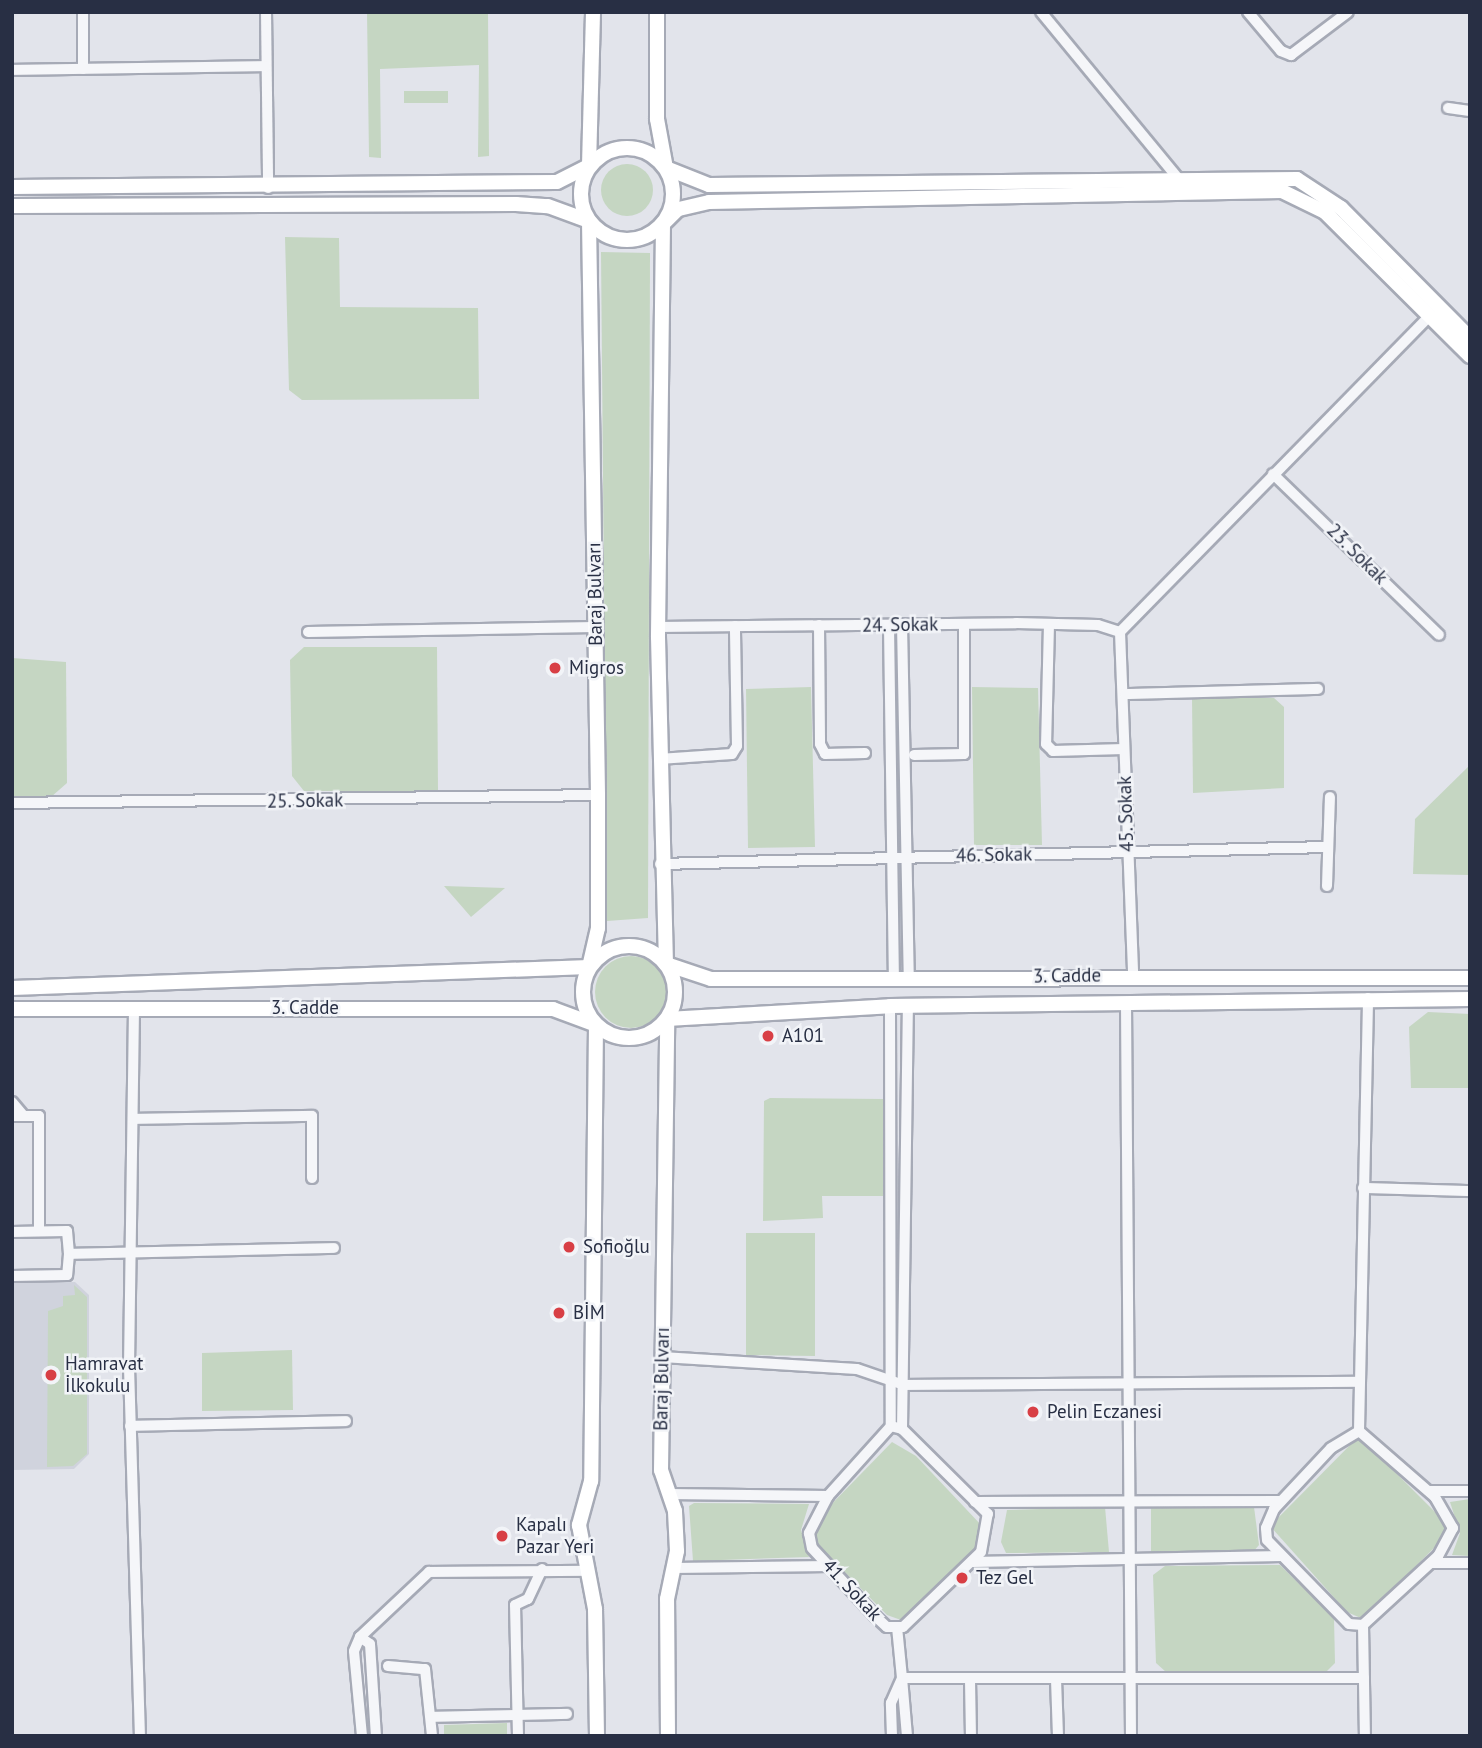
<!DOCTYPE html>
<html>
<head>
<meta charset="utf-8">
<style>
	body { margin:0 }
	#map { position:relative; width:1482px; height:1748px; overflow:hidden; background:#e2e4eb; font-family:"PT Sans",sans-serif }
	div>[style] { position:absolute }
	.built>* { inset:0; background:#d0d3dd }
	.green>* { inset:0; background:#c5d6c2 }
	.round { border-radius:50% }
	.roads { filter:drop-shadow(2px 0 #a6aab6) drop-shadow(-2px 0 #a6aab6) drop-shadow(0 2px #a6aab6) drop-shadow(0 -2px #a6aab6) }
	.street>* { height:10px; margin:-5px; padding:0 5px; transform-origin:5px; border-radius:5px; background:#f5f6f9 }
	.secondary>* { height:14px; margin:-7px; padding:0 7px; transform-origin:7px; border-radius:7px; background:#fff }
	.secondary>.ring { margin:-7px; padding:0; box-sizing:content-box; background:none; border:14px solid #fff; border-radius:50% }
	.dots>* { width:19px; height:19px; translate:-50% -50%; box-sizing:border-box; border:4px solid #f2f4f8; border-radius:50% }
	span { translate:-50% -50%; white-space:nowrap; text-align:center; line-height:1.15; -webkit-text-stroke:5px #f2f4f8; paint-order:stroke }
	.street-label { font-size:19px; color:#282f44 }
	.poi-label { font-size:19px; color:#282f44 }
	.left { translate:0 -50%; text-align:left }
	.frame { position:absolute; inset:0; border:14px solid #282f44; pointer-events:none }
</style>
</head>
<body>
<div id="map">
	<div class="built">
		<i style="clip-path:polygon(75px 1282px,89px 1295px,89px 1454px,74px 1469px,12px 1470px,12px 1283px)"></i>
	</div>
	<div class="green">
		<i style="clip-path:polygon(367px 12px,488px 12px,489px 156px,478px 157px,479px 65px,380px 69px,381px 158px,369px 157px)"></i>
		<i style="clip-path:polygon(404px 91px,448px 91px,448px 103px,404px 103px)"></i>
		<i class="round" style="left:601px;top:164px;width:52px;height:52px"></i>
		<i style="clip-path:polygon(285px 237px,339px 238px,340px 307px,478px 308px,479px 399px,302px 400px,289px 390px)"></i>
		<i style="clip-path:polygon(601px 252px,650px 253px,648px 918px,607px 921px)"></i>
		<i style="clip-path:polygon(304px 647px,437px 647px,438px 791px,304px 791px,292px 776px,290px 660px)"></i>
		<i style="clip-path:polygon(12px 658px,66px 662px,67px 783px,51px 797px,12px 797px)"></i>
		<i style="clip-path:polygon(811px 687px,815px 847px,748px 848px,746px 689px)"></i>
		<i style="clip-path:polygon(972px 687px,1038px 688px,1042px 845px,974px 845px)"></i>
		<i style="clip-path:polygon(1192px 697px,1274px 698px,1284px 707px,1284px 788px,1193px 793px)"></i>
		<i style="clip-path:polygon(1470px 765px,1470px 875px,1413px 874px,1415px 819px)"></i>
		<i style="clip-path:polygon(444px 886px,505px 888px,471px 917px)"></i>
		<i class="round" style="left:595px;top:956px;width:72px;height:72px"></i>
		<i style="clip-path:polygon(1428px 1012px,1470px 1014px,1470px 1088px,1411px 1088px,1409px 1027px)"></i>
		<i style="clip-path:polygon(770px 1098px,883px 1099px,884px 1196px,822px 1196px,823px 1218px,763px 1221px,764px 1101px)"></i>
		<i style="clip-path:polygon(746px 1233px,815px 1233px,815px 1356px,746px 1355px)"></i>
		<i style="clip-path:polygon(74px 1285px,87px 1297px,87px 1454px,73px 1466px,47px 1467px,48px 1311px,63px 1306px,63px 1296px,75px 1295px)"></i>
		<i style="clip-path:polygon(292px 1350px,293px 1410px,202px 1411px,202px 1353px)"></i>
		<i style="clip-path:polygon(1359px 1436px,1448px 1525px,1445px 1537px,1363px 1619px,1347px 1612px,1270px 1526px)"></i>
		<i style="clip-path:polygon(892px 1442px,916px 1456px,983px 1527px,979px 1545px,901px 1620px,887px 1615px,816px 1543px,819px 1517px)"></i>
		<i style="clip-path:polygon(1470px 1499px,1470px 1556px,1452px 1555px,1460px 1533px,1450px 1502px)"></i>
		<i style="clip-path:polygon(694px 1503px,809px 1504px,801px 1530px,809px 1557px,693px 1561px,689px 1506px)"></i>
		<i style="clip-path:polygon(1151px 1506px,1254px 1507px,1259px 1545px,1253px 1552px,1151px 1552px)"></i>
		<i style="clip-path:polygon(1105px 1507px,1109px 1552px,1006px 1553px,1001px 1542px,1007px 1510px)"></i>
		<i style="clip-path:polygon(1280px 1565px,1334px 1618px,1335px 1663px,1326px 1672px,1166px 1672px,1156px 1663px,1153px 1575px,1165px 1566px)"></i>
		<i style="clip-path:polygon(507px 1723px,507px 1736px,444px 1736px,444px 1725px)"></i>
	</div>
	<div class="roads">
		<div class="street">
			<i style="left:266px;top:12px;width:176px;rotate:89.3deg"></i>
			<i style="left:1041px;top:12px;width:214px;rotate:50.5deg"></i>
			<i style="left:1248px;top:12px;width:51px;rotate:49.8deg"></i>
			<i style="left:1281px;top:51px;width:11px;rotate:22deg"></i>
			<i style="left:1291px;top:55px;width:71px;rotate:-37deg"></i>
			<i style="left:83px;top:69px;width:57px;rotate:-90deg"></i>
			<i style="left:12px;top:70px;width:254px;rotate:-0.9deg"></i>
			<i style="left:1448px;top:108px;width:22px;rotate:8deg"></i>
			<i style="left:1273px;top:474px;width:231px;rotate:44.1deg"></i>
			<i style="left:902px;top:624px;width:353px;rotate:88.9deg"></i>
			<i style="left:1049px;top:624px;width:120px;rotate:91.4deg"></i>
			<i style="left:1046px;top:744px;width:10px;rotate:45deg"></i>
			<i style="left:1053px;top:751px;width:71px;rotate:-1.6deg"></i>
			<i style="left:819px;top:625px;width:119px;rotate:89.5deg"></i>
			<i style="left:820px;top:744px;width:11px;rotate:63deg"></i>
			<i style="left:825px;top:754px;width:40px;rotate:-1.4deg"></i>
			<i style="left:889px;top:626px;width:352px;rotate:89.2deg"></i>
			<i style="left:658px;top:627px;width:358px;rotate:-0.6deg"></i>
			<i style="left:1016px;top:623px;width:82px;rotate:1.4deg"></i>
			<i style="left:1098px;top:625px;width:23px;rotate:18deg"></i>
			<i style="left:1120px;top:632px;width:343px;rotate:87.8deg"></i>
			<i style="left:308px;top:632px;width:287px;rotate:-1deg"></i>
			<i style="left:1120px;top:632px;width:443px;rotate:-45.6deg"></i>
			<i style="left:1125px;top:694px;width:193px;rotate:-1.5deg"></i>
			<i style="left:914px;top:755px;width:50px;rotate:-1.1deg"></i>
			<i style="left:964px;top:754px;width:130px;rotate:-90deg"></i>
			<i style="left:659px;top:759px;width:73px;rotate:-3.9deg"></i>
			<i style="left:732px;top:754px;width:9px;rotate:-58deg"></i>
			<i style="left:737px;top:746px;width:120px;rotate:-91deg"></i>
			<i style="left:12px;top:803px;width:586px;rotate:-0.78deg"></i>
			<i style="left:660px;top:864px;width:668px;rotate:-1.46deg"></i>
			<i style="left:1327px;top:886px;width:89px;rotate:-88.1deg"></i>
			<i style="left:1126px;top:1003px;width:733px;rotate:89.61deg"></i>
			<i style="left:890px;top:1006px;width:420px;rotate:89.9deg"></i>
			<i style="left:891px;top:1426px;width:94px;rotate:132deg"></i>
			<i style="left:828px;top:1496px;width:42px;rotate:117.2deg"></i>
			<i style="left:809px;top:1533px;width:15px;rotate:79deg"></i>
			<i style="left:812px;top:1548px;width:93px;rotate:47.2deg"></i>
			<i style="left:875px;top:1616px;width:16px;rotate:43deg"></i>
			<i style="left:887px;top:1627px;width:16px"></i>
			<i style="left:903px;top:1627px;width:108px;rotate:-43.9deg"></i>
			<i style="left:981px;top:1552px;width:39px;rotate:-80deg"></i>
			<i style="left:988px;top:1514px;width:121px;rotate:-135.3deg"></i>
			<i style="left:902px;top:1429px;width:11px;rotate:-165deg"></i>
			<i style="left:134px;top:1009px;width:358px;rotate:90.8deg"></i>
			<i style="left:129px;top:1367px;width:369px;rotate:88.3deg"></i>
			<i style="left:12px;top:1102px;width:17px;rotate:50deg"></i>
			<i style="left:12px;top:1116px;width:27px"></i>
			<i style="left:39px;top:1116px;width:115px;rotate:90deg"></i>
			<i style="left:133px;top:1119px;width:179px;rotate:-1deg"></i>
			<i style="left:312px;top:1116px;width:62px;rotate:90deg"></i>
			<i style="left:1363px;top:1188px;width:107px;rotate:1.6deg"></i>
			<i style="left:12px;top:1232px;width:55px;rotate:-1deg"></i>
			<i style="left:67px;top:1231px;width:23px;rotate:85deg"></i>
			<i style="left:69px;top:1254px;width:21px;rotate:95deg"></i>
			<i style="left:67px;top:1275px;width:55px;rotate:179deg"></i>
			<i style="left:69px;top:1254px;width:265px;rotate:-1.3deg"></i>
			<i style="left:662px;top:1357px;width:195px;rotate:3.5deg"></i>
			<i style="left:857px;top:1369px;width:50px;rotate:18.8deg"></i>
			<i style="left:904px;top:1385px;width:454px;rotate:-0.4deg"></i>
			<i style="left:130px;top:1426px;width:216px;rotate:-1.3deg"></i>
			<i style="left:902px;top:1429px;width:422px;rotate:-89.2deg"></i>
			<i style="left:1359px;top:1431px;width:101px;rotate:41deg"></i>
			<i style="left:1435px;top:1497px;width:36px;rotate:60deg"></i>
			<i style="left:1453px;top:1528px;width:32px;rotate:118deg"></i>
			<i style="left:1438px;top:1556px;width:102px;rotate:137.4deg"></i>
			<i style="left:1363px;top:1625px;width:14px;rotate:-176deg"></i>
			<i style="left:1349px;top:1624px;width:117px;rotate:-134.3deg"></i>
			<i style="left:1267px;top:1540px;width:12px;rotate:-95deg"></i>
			<i style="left:1266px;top:1528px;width:21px;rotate:-67deg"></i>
			<i style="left:1274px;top:1509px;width:83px;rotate:-46.9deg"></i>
			<i style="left:1331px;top:1448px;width:33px;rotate:-31deg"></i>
			<i style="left:1359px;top:1431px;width:433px;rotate:-88.8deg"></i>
			<i style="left:1429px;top:1491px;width:41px"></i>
			<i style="left:669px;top:1494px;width:159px;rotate:0.7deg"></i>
			<i style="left:975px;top:1502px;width:306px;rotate:-0.2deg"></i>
			<i style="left:972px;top:1562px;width:310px;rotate:-1.1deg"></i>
			<i style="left:1431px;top:1563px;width:39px"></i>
			<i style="left:673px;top:1568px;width:156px;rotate:-0.7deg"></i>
			<i style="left:1363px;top:1625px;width:111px;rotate:89deg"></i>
			<i style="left:897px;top:1627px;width:51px;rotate:84.4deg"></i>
			<i style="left:902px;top:1678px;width:462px"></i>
			<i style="left:360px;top:1637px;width:12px;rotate:35deg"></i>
			<i style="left:370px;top:1644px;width:92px;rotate:86.3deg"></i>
			<i style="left:388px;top:1666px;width:37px;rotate:5deg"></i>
			<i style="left:425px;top:1669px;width:67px;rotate:84deg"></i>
			<i style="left:902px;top:1678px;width:58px;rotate:85.1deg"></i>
			<i style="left:1056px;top:1679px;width:57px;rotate:88deg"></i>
			<i style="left:970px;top:1680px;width:56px;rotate:89deg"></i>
			<i style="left:431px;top:1717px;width:136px;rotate:-1.3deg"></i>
			<i style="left:362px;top:1736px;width:85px;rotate:-95.4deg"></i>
			<i style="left:354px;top:1651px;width:15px;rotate:-67deg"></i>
			<i style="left:360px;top:1637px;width:95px;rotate:-43.3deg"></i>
			<i style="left:429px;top:1572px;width:159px;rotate:-0.4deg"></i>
			<i style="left:518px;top:1736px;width:131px;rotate:-91.3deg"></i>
			<i style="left:515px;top:1605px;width:14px;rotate:-25deg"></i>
			<i style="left:528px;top:1599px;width:33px;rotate:-65deg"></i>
			<i style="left:892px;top:1736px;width:33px;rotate:-92deg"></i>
			<i style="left:891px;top:1703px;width:27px;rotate:-66deg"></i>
		</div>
		<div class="secondary">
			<i style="left:657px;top:12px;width:107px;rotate:90deg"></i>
			<i style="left:657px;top:119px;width:50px;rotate:79.6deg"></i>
			<i style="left:666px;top:168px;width:46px;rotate:21.6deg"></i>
			<i style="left:709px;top:185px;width:588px;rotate:-0.58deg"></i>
			<i style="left:1297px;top:179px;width:53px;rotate:33.4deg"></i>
			<i style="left:1341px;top:208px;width:183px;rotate:45.2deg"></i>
			<i class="ring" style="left:581px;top:148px;width:78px;height:78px"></i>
			<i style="left:12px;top:187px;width:545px;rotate:-0.53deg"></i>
			<i style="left:557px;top:182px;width:36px;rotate:-27deg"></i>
			<i style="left:589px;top:166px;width:154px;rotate:-88.5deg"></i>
			<i style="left:12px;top:206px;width:504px;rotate:-0.23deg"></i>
			<i style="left:516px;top:204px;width:32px;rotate:4deg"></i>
			<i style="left:548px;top:206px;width:44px;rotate:20.1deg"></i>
			<i style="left:589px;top:221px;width:574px;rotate:89.1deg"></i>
			<i style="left:598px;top:795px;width:133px;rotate:90deg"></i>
			<i style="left:598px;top:928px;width:40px;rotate:103deg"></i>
			<i style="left:589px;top:967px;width:577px;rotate:177.92deg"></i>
			<i style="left:1470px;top:356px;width:204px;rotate:-135.2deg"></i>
			<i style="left:1325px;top:212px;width:48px;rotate:-154deg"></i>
			<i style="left:1282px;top:191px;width:573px;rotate:178.9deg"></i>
			<i style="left:709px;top:202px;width:32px;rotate:167deg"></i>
			<i style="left:678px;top:209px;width:21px;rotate:135deg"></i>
			<i style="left:663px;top:224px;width:413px;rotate:90.7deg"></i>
			<i style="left:658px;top:637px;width:327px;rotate:88.6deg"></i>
			<i style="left:666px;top:964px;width:47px;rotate:18.4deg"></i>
			<i style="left:711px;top:979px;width:759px;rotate:-0.08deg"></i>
			<i class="ring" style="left:583px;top:946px;width:78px;height:78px"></i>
			<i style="left:12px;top:1009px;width:541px"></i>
			<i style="left:553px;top:1009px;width:46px;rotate:20.4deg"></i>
			<i style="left:596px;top:1025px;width:456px;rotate:90.6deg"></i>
			<i style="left:591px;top:1481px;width:46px;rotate:105.3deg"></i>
			<i style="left:579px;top:1525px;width:86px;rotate:79.2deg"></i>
			<i style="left:595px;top:1609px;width:127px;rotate:89.1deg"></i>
			<i style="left:668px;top:1736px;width:137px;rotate:-90.4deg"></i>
			<i style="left:667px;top:1599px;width:49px;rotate:-78.2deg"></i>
			<i style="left:677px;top:1551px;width:40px;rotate:-92.9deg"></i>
			<i style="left:675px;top:1511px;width:43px;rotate:-108.9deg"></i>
			<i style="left:661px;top:1470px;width:451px;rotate:-89.2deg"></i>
			<i style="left:667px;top:1019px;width:223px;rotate:-3.3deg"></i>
			<i style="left:890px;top:1006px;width:580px;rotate:-0.69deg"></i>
		</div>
	</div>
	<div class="dots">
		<i style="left:555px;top:668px;background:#d83f45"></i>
		<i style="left:768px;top:1036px;background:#d83f45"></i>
		<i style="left:569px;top:1247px;background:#d83f45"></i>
		<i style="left:559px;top:1313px;background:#d83f45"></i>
		<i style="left:51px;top:1375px;background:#d83f45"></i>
		<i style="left:1033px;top:1412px;background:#d83f45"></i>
		<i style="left:502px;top:1536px;background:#d83f45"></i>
		<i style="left:962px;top:1578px;background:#d83f45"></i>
	</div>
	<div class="street-label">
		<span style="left:1357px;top:554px;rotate:45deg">23. Sokak</span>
		<span style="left:595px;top:594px;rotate:-91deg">Baraj Bulvarı</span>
		<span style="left:900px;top:625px;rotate:-1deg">24. Sokak</span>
		<span style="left:305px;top:801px;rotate:-1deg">25. Sokak</span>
		<span style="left:1126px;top:814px;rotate:-92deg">45. Sokak</span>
		<span style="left:994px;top:855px;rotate:-1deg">46. Sokak</span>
		<span style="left:1067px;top:976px;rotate:-1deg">3. Cadde</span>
		<span style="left:305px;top:1008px">3. Cadde</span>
		<span style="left:662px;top:1379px;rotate:-89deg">Baraj Bulvarı</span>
		<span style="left:852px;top:1590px;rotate:47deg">41. Sokak</span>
	</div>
	<div class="poi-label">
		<span class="left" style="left:569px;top:668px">Migros</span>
		<span class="left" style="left:782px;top:1036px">A101</span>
		<span class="left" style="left:583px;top:1247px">Sofioğlu</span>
		<span class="left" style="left:573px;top:1313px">BİM</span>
		<span class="left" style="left:65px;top:1375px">Hamravat<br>İlkokulu</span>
		<span class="left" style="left:1047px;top:1412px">Pelin Eczanesi</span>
		<span class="left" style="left:516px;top:1536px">Kapalı<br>Pazar Yeri</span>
		<span class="left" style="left:976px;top:1578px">Tez Gel</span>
	</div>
	<div class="frame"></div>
</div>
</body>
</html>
